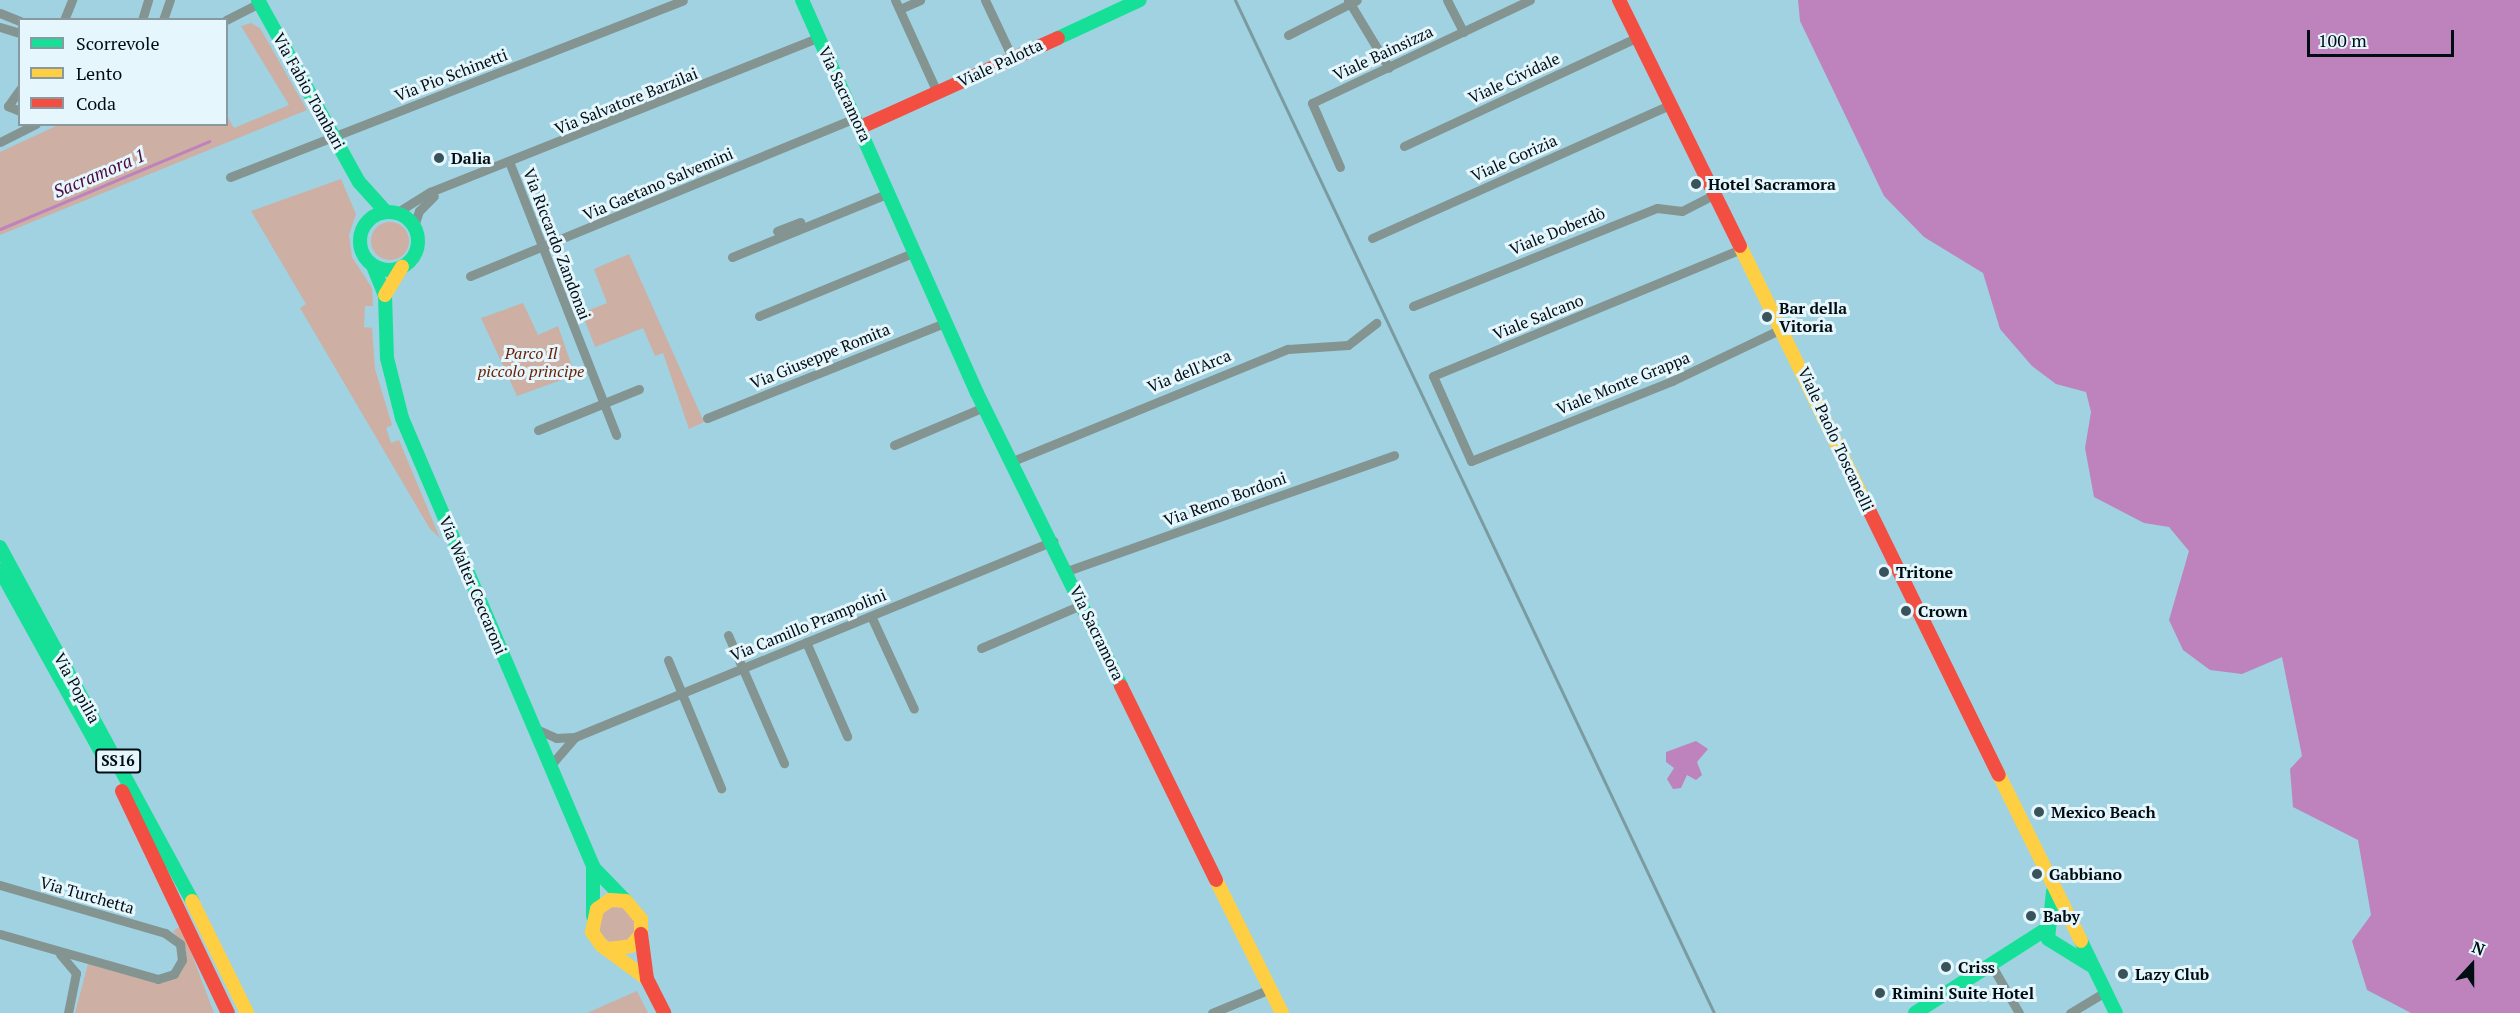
<!DOCTYPE html>
<html>
<head>
<meta charset="utf-8">
<style>
	body { margin:0 }
	#map { position:relative; width:2520px; height:1013px; overflow:hidden; background:#a0d2e2; font-family:"PT Serif",serif }
	div>[style] { position:absolute }
	.green>* { inset:0; background:#cdafa4 }
	.round { border-radius:50% }
	.water>* { inset:0; background:#be83bd }
	.stream>* { height:3px; margin:-1.5px; padding:0 1.5px; transform-origin:1.5px; border-radius:1.5px; background:#be83bd }
	.street>* { height:9px; margin:-4.5px; padding:0 4.5px; transform-origin:4.5px; border-radius:4.5px; background:#839491 }
	.fast>* { height:14px; margin:-7px; padding:0 7px; transform-origin:7px; border-radius:7px; background:#16e098 }
	.fast>.ring { margin:-7px; padding:0; box-sizing:content-box; background:none; border:14px solid #16e098; border-radius:50% }
	.slow>* { height:14px; margin:-7px; padding:0 7px; transform-origin:7px; border-radius:7px; background:#ffcf43 }
	.jam>* { height:14px; margin:-7px; padding:0 7px; transform-origin:7px; border-radius:7px; background:#f24e42 }
	.rail>* { height:3px; margin:-1.5px; padding:0 1.5px; transform-origin:1.5px; border-radius:1.5px; background:#7c9ba1 }
	.dots>* { width:16px; height:16px; translate:-50% -50%; box-sizing:border-box; border:3px solid #e5f6fc; border-radius:50% }
	span { translate:-50% -50%; white-space:nowrap; text-align:center; line-height:1.15; -webkit-text-stroke:6px #e5f6fc; paint-order:stroke }
	.shield-label span { padding:2px 4px; background:#e5f6fc; border:2px solid; border-radius:4px; -webkit-text-stroke-width:0 }
	.shield-label { font-size:15px; color:#000e14; font-weight:700 }
	.street-label { font-size:16px; color:#000e14 }
	.poi-label { font-size:16px; color:#000e14; font-weight:700 }
	.left { translate:0 -50%; text-align:left }
	.park-label { font-size:16px; color:#6b1f00; font-style:italic }
	.water-label { font-size:18px; color:#4d083e; font-style:italic }
	.legend { position:absolute; left:18px; top:18px; width:210px; height:108px; box-sizing:border-box; background:#e5f6fc; border:2px solid #89999f; margin:0; padding:8px 10px; list-style:none; font-size:18px; color:#000e14 }
	.legend li { display:flex; align-items:center; gap:12px; height:30px }
	.legend b { width:30px; border:2px solid #89999f }
	.north { position:absolute; left:2442px; top:935px; width:60px; height:60px; -webkit-text-stroke:4px #e5f6fc; paint-order:stroke; rotate:21deg; font-size:16px; font-weight:700; line-height:24px; text-align:center; color:#000e14 }
	.north::after { content:''; display:block; margin:auto; width:21px; height:27px; background:#000e14; clip-path:polygon(50% 0,100% 100%,50% 72%,0 100%) }
	.scale { position:absolute; left:2307px; top:30px; width:147px; height:27px; box-sizing:border-box; border:3px solid #000e14; border-top:0; padding-left:8px; font-size:18px; line-height:21px; white-space:nowrap; color:#000e14; -webkit-text-stroke:4px #e5f6fc; paint-order:stroke }
</style>
</head>
<body>
<div id="map">
	<div class="green">
		<i style="clip-path:polygon(251px 23px,260px 28px,307px 110px,0 235px,0 152px,58px 125px,226px 124px,227px 116px,234px 128px,289px 105px,241px 26px)"></i>
		<i style="clip-path:polygon(341px 179px,356px 214px,349px 235px,352px 257px,372px 288px,373px 306px,365px 306px,364px 327px,372px 328px,375px 369px,392px 425px,386px 428px,391px 443px,399px 440px,440px 538px,430px 529px,300px 308px,306px 304px,251px 211px)"></i>
		<i class="round" style="left:371px;top:222px;width:38px;height:38px"></i>
		<i style="clip-path:polygon(629px 254px,704px 422px,689px 429px,663px 353px,655px 356px,643px 328px,595px 347px,582px 313px,607px 303px,594px 269px)"></i>
		<i style="clip-path:polygon(523px 303px,538px 335px,558px 326px,575px 375px,517px 396px,481px 318px)"></i>
		<i class="round" style="left:599px;top:907px;width:36px;height:36px"></i>
		<i style="clip-path:polygon(181px 926px,214px 1013px,75px 1013px,88px 964px,153px 982px,180px 974px,186px 950px,173px 931px)"></i>
		<i style="clip-path:polygon(637px 991px,648px 1013px,587px 1013px)"></i>
	</div>
	<div class="water">
		<i style="clip-path:polygon(1798px 0,2520px 0,2520px 1013px,2411px 1013px,2367px 990px,2352px 941px,2371px 915px,2358px 840px,2293px 807px,2290px 769px,2302px 756px,2282px 657px,2242px 674px,2210px 670px,2183px 650px,2169px 620px,2189px 551px,2169px 527px,2144px 523px,2094px 497px,2085px 448px,2091px 412px,2086px 392px,2056px 384px,2032px 366px,2000px 329px,1983px 273px,1924px 237px,1884px 196px,1800px 21px)"></i>
		<i style="clip-path:polygon(1696px 741px,1708px 749px,1697px 762px,1702px 775px,1696px 780px,1687px 775px,1681px 788px,1673px 789px,1667px 779px,1674px 768px,1666px 762px,1666px 752px)"></i>
	</div>
	<div class="stream">
		<i style="left:0;top:229px;width:227px;rotate:-22.8deg"></i>
	</div>
	<div class="street">
		<i style="left:895px;top:0;width:101px;rotate:65.5deg"></i>
		<i style="left:985px;top:0;width:63px;rotate:64.7deg"></i>
		<i style="left:1348px;top:0;width:79px;rotate:58.9deg"></i>
		<i style="left:1447px;top:0;width:36px;rotate:63deg"></i>
		<i style="left:900px;top:9px;width:22px;rotate:-24deg"></i>
		<i style="left:0;top:13px;width:22px;rotate:22deg"></i>
		<i style="left:64px;top:20px;width:22px;rotate:-68deg"></i>
		<i style="left:142px;top:20px;width:21px;rotate:-73deg"></i>
		<i style="left:163px;top:20px;width:21px;rotate:-71deg"></i>
		<i style="left:226px;top:20px;width:38px;rotate:-27deg"></i>
		<i style="left:0;top:27px;width:21px;rotate:17deg"></i>
		<i style="left:1288px;top:35px;width:77px;rotate:-26.9deg"></i>
		<i style="left:20px;top:89px;width:21px;rotate:125deg"></i>
		<i style="left:8px;top:106px;width:13px;rotate:23deg"></i>
		<i style="left:0;top:142px;width:40px;rotate:-26.6deg"></i>
		<i style="left:1404px;top:146px;width:256px;rotate:-25deg"></i>
		<i style="left:510px;top:164px;width:291px;rotate:68.6deg"></i>
		<i style="left:1340px;top:167px;width:70px;rotate:-113.6deg"></i>
		<i style="left:1312px;top:103px;width:241px;rotate:-25.3deg"></i>
		<i style="left:230px;top:177px;width:486px;rotate:-21.3deg"></i>
		<i style="left:396px;top:213px;width:40px;rotate:-32deg"></i>
		<i style="left:430px;top:192px;width:419px;rotate:-21.7deg"></i>
		<i style="left:414px;top:226px;width:16px;rotate:-72deg"></i>
		<i style="left:419px;top:211px;width:21px;rotate:-45deg"></i>
		<i style="left:777px;top:231px;width:25px;rotate:-21deg"></i>
		<i style="left:1372px;top:238px;width:325px;rotate:-24.1deg"></i>
		<i style="left:1741px;top:249px;width:333px;rotate:157.6deg"></i>
		<i style="left:1433px;top:376px;width:93px;rotate:65.9deg"></i>
		<i style="left:1471px;top:461px;width:216px;rotate:-21.7deg"></i>
		<i style="left:1672px;top:381px;width:123px;rotate:-25.5deg"></i>
		<i style="left:732px;top:257px;width:170px;rotate:-22.2deg"></i>
		<i style="left:470px;top:276px;width:418px;rotate:-22.3deg"></i>
		<i style="left:1413px;top:306px;width:263px;rotate:-21.9deg"></i>
		<i style="left:1657px;top:208px;width:25px;rotate:7deg"></i>
		<i style="left:1682px;top:211px;width:35px;rotate:-27deg"></i>
		<i style="left:759px;top:316px;width:169px;rotate:-22.3deg"></i>
		<i style="left:707px;top:418px;width:256px;rotate:-21.8deg"></i>
		<i style="left:538px;top:430px;width:109px;rotate:-22.1deg"></i>
		<i style="left:894px;top:445px;width:98px;rotate:-22.9deg"></i>
		<i style="left:1013px;top:461px;width:297px;rotate:-22.2deg"></i>
		<i style="left:1288px;top:349px;width:60px;rotate:-3.8deg"></i>
		<i style="left:1348px;top:345px;width:36px;rotate:-38deg"></i>
		<i style="left:1067px;top:571px;width:347px;rotate:-19.5deg"></i>
		<i style="left:871px;top:616px;width:102px;rotate:65.2deg"></i>
		<i style="left:728px;top:635px;width:140px;rotate:66.4deg"></i>
		<i style="left:806px;top:642px;width:103px;rotate:66.4deg"></i>
		<i style="left:981px;top:648px;width:111px;rotate:-23.3deg"></i>
		<i style="left:668px;top:660px;width:139px;rotate:67.5deg"></i>
		<i style="left:534px;top:728px;width:24px;rotate:24deg"></i>
		<i style="left:556px;top:738px;width:19px;rotate:-3deg"></i>
		<i style="left:549px;top:767px;width:40px;rotate:-49deg"></i>
		<i style="left:575px;top:737px;width:517px;rotate:-22.3deg"></i>
		<i style="left:0;top:885px;width:172px;rotate:16.2deg"></i>
		<i style="left:165px;top:933px;width:19px;rotate:36deg"></i>
		<i style="left:180px;top:944px;width:16px;rotate:83deg"></i>
		<i style="left:182px;top:960px;width:16px;rotate:120deg"></i>
		<i style="left:174px;top:974px;width:17px;rotate:163deg"></i>
		<i style="left:158px;top:979px;width:164px;rotate:-164.1deg"></i>
		<i style="left:60px;top:954px;width:25px;rotate:50deg"></i>
		<i style="left:76px;top:973px;width:41px;rotate:101.3deg"></i>
		<i style="left:1992px;top:966px;width:54px;rotate:60.1deg"></i>
		<i style="left:1212px;top:1013px;width:63px;rotate:-22.5deg"></i>
		<i style="left:2070px;top:1013px;width:41px;rotate:-31deg"></i>
	</div>
	<div class="fast">
		<i style="left:258px;top:0;width:208px;rotate:61deg"></i>
		<i style="left:359px;top:182px;width:40px;rotate:48deg"></i>
		<i style="left:802px;top:0;width:430px;rotate:66deg"></i>
		<i style="left:977px;top:393px;width:326px;rotate:63.8deg"></i>
		<i style="left:1058px;top:38px;width:90px;rotate:-24.9deg"></i>
		<i class="ring" style="left:360px;top:212px;width:44px;height:44px"></i>
		<i style="left:373px;top:266px;width:31px;rotate:68deg"></i>
		<i style="left:385px;top:295px;width:63px;rotate:88.2deg"></i>
		<i style="left:387px;top:358px;width:62px;rotate:76deg"></i>
		<i style="left:402px;top:418px;width:487px;rotate:66.9deg"></i>
		<i style="left:593px;top:866px;width:50px;rotate:90deg"></i>
		<i style="left:0;top:547px;width:403px;rotate:61.5deg"></i>
		<i style="left:0;top:570px;width:210px;rotate:61deg"></i>
		<i style="left:594px;top:868px;width:46px;rotate:45.9deg"></i>
		<i style="left:2053px;top:892px;width:47px;rotate:96.1deg"></i>
		<i style="left:2048px;top:939px;width:49px;rotate:31.8deg"></i>
		<i style="left:2081px;top:941px;width:80px;rotate:64.1deg"></i>
		<i style="left:1915px;top:1013px;width:158px;rotate:-32.6deg"></i>
	</div>
	<div class="slow">
		<i style="left:1740px;top:246px;width:292px;rotate:64deg"></i>
		<i style="left:385px;top:295px;width:33px;rotate:-59deg"></i>
		<i style="left:1999px;top:775px;width:185px;rotate:63.7deg"></i>
		<i style="left:1216px;top:880px;width:148px;rotate:63.6deg"></i>
		<i style="left:192px;top:901px;width:125px;rotate:63.8deg"></i>
		<i style="left:608px;top:949px;width:23px;rotate:-7deg"></i>
		<i style="left:631px;top:946px;width:16px;rotate:-50deg"></i>
		<i style="left:641px;top:934px;width:15px;rotate:-90deg"></i>
		<i style="left:641px;top:919px;width:23px;rotate:-130deg"></i>
		<i style="left:626px;top:901px;width:16px;rotate:-176deg"></i>
		<i style="left:610px;top:900px;width:16px;rotate:145deg"></i>
		<i style="left:597px;top:909px;width:24px;rotate:102deg"></i>
		<i style="left:592px;top:932px;width:16px;rotate:55deg"></i>
		<i style="left:601px;top:945px;width:57px;rotate:36.5deg"></i>
	</div>
	<div class="jam">
		<i style="left:1619px;top:0;width:274px;rotate:63.8deg"></i>
		<i style="left:861px;top:127px;width:216px;rotate:-24.3deg"></i>
		<i style="left:1868px;top:508px;width:297px;rotate:63.9deg"></i>
		<i style="left:1121px;top:686px;width:216px;rotate:63.9deg"></i>
		<i style="left:122px;top:791px;width:246px;rotate:64.5deg"></i>
		<i style="left:641px;top:934px;width:45px;rotate:82.4deg"></i>
		<i style="left:647px;top:979px;width:38px;rotate:63deg"></i>
	</div>
	<div class="rail">
		<i style="left:1235px;top:0;width:1121px;rotate:64.69deg"></i>
	</div>
	<div class="dots">
		<i style="left:439px;top:158px;background:#38535c"></i>
		<i style="left:1696px;top:184px;background:#38535c"></i>
		<i style="left:1767px;top:317px;background:#38535c"></i>
		<i style="left:1884px;top:572px;background:#38535c"></i>
		<i style="left:1906px;top:611px;background:#38535c"></i>
		<i style="left:2039px;top:812px;background:#38535c"></i>
		<i style="left:2037px;top:874px;background:#38535c"></i>
		<i style="left:2031px;top:916px;background:#38535c"></i>
		<i style="left:1946px;top:967px;background:#38535c"></i>
		<i style="left:2123px;top:974px;background:#38535c"></i>
		<i style="left:1880px;top:993px;background:#38535c"></i>
	</div>
	<div class="shield-label">
		<span style="left:118px;top:761px">SS16</span>
	</div>
	<div class="street-label">
		<span style="left:1383px;top:53px;rotate:-25deg">Viale Bainsizza</span>
		<span style="left:1000px;top:63px;rotate:-25deg">Viale Palotta</span>
		<span style="left:451px;top:75px;rotate:-21deg">Via Pio Schinetti</span>
		<span style="left:1514px;top:78px;rotate:-25deg">Viale Cividale</span>
		<span style="left:309px;top:91px;rotate:61deg">Via Fabio Tombari</span>
		<span style="left:845px;top:94px;rotate:65deg">Via Sacramora</span>
		<span style="left:626px;top:101px;rotate:-22deg">Via Salvatore Barzilai</span>
		<span style="left:1514px;top:158px;rotate:-24deg">Viale Gorizia</span>
		<span style="left:658px;top:184px;rotate:-23deg">Via Gaetano Salvemini</span>
		<span style="left:1557px;top:231px;rotate:-22deg">Viale Doberdò</span>
		<span style="left:557px;top:244px;rotate:69deg">Via Riccardo Zandonai</span>
		<span style="left:1538px;top:317px;rotate:-22deg">Viale Salcano</span>
		<span style="left:820px;top:356px;rotate:-22deg">Via Giuseppe Romita</span>
		<span style="left:1189px;top:371px;rotate:-22deg">Via dell'Arca</span>
		<span style="left:1623px;top:383px;rotate:-22deg">Viale Monte Grappa</span>
		<span style="left:1836px;top:439px;rotate:65deg">Viale Paolo Toscanelli</span>
		<span style="left:1225px;top:499px;rotate:-20deg">Via Remo Bordoni</span>
		<span style="left:473px;top:585px;rotate:67deg">Via Walter Ceccaroni</span>
		<span style="left:808px;top:625px;rotate:-22deg">Via Camillo Prampolini</span>
		<span style="left:1097px;top:633px;rotate:64deg">Via Sacramora</span>
		<span style="left:77px;top:688px;rotate:61deg">Via Popilia</span>
		<span style="left:87px;top:895px;rotate:16deg">Via Turchetta</span>
	</div>
	<div class="poi-label">
		<span class="left" style="left:451px;top:158px">Dalia</span>
		<span class="left" style="left:1708px;top:184px">Hotel Sacramora</span>
		<span class="left" style="left:1779px;top:317px">Bar della<br>Vitoria</span>
		<span class="left" style="left:1896px;top:572px">Tritone</span>
		<span class="left" style="left:1918px;top:611px">Crown</span>
		<span class="left" style="left:2051px;top:812px">Mexico Beach</span>
		<span class="left" style="left:2049px;top:874px">Gabbiano</span>
		<span class="left" style="left:2043px;top:916px">Baby</span>
		<span class="left" style="left:1958px;top:967px">Criss</span>
		<span class="left" style="left:2135px;top:974px">Lazy Club</span>
		<span class="left" style="left:1892px;top:993px">Rimini Suite Hotel</span>
	</div>
	<div class="park-label">
		<span style="left:531px;top:362px">Parco Il<br>piccolo principe</span>
	</div>
	<div class="water-label">
		<span style="left:99px;top:173px;rotate:-23deg">Sacramora 1</span>
	</div>
	<ul class="legend">
	<li><b style="height:8px;background:#16e098"></b>Scorrevole</li>
	<li><b style="height:8px;background:#ffcf43"></b>Lento</li>
	<li><b style="height:8px;background:#f24e42"></b>Coda</li>
	</ul>
	<div class="north">N</div>
	<div class="scale">100 m</div>
</div>
</body>
</html>
